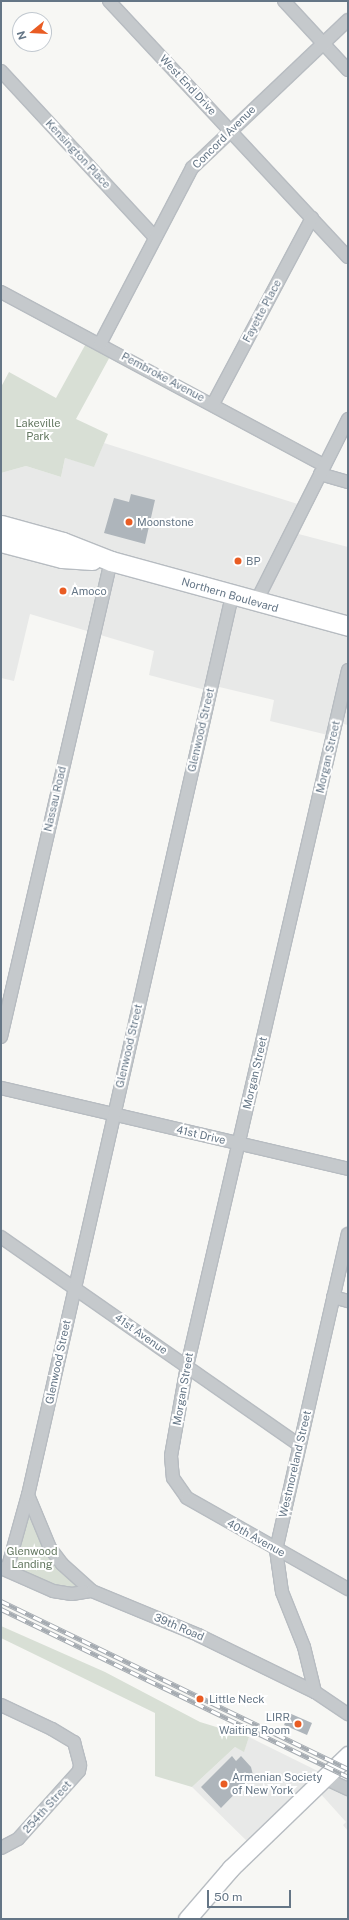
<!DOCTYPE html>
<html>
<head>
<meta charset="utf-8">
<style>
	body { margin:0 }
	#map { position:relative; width:349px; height:1920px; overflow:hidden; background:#f7f7f4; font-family:"Public Sans",sans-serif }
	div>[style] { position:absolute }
	.built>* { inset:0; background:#e8e9e8 }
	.green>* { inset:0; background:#d8dfd5 }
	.building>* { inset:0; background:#aeb5bb }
	.roads { filter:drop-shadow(1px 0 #b7bcc1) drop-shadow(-1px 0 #b7bcc1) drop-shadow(0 1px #b7bcc1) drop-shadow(0 -1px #b7bcc1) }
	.street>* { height:12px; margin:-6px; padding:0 6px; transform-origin:6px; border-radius:6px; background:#c5c9cc }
	.secondary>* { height:17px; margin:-8.5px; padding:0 8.5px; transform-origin:8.5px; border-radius:8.5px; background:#fff }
	.primary>* { height:19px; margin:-9.5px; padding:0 9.5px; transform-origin:9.5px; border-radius:9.5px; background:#fff }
	.rail>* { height:4.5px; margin-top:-2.25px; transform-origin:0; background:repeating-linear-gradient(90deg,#fff 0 9px,#a5abb1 0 18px); box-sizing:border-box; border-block:1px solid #a5abb1 }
	.dots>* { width:11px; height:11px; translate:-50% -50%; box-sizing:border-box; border:2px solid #fff; border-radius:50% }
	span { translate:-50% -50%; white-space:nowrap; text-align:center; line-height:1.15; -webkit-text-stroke:4px #fff; paint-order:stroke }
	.street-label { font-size:11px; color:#657686 }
	.park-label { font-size:11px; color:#647861 }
	.poi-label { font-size:11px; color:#657686 }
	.left { translate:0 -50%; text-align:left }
	.right { translate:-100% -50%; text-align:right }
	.frame { position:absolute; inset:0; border:2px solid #657686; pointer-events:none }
	.north { position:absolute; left:12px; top:12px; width:40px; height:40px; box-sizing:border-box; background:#fff; border:1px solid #c1c8cf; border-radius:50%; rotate:252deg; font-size:11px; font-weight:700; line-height:16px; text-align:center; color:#657686 }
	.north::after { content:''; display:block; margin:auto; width:14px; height:18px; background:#e95c23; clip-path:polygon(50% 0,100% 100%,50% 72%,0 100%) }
	.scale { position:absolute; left:207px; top:1890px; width:84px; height:18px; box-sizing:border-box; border:2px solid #657686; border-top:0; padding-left:5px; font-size:12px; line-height:14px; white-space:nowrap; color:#657686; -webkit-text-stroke:3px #fff; paint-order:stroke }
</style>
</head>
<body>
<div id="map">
	<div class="built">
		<i style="clip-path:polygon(104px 443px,304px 506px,291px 532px,348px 547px,348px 725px,335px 722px,332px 736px,270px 721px,274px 700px,211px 685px,209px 691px,149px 675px,154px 651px,30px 614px,14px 681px,1px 678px,1px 468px,1px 473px,26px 466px,61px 477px,65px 458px,94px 466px)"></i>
		<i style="clip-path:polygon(249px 1737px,348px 1786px,348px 1831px,343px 1825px,346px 1822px,319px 1792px,257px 1851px,192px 1787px,235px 1747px,244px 1751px)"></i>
	</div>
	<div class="green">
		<i style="clip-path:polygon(89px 338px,113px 351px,76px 419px,108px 434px,94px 467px,65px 458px,61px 477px,26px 466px,1px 473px,1px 387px,9px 372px,56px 398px)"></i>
		<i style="clip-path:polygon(28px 1495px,41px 1529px,92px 1591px,72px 1594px,7px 1570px)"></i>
		<i style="clip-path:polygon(1px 1626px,105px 1672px,200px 1722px,249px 1737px,244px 1752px,235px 1747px,192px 1787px,155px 1776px,155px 1713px,1px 1638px)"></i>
	</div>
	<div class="building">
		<i style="clip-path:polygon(131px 494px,155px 500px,145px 544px,104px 533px,114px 498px,129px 502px)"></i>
		<i style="clip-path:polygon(289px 1713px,312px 1723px,307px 1735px,284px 1725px)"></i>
		<i style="clip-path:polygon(232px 1756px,236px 1761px,241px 1756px,251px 1767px,253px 1775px,221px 1808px,201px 1787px)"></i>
	</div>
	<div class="roads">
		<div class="street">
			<i style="left:109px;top:1px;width:350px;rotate:47deg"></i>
			<i style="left:284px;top:1px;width:94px;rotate:47.2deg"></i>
			<i style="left:1px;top:71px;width:225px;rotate:47.2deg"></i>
			<i style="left:1px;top:292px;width:366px;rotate:28.2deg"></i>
			<i style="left:100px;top:344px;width:199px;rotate:-62.4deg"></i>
			<i style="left:192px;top:168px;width:215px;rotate:-43.5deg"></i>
			<i style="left:213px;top:404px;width:211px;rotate:-62deg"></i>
			<i style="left:320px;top:474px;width:29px;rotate:16deg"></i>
			<i style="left:256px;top:602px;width:205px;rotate:-63.3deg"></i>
			<i style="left:348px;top:670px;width:714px;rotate:103.02deg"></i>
			<i style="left:187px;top:1366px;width:91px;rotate:100.1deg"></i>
			<i style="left:171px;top:1456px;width:22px;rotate:85deg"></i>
			<i style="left:173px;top:1478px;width:24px;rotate:55deg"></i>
			<i style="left:187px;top:1498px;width:185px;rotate:29.5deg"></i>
			<i style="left:1px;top:1037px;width:489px;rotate:-77deg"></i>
			<i style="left:1px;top:1088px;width:356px;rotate:13.1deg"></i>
			<i style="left:1px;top:1237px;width:363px;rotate:34.9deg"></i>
			<i style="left:333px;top:1297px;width:16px;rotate:15deg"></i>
			<i style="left:28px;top:1495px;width:57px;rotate:67.5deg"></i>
			<i style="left:50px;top:1548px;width:20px;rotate:53deg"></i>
			<i style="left:62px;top:1564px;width:40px;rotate:42deg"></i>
			<i style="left:1px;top:1568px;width:57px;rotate:23.9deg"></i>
			<i style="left:53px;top:1591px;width:19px;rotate:9deg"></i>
			<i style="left:72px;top:1594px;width:20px;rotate:-9deg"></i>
			<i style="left:92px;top:1591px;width:115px;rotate:22.5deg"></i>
			<i style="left:198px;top:1635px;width:130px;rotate:26deg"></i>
			<i style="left:315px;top:1692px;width:40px;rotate:34deg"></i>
			<i style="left:7px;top:1570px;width:78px;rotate:-74.4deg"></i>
			<i style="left:28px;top:1495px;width:922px;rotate:-77.22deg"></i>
			<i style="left:315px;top:1692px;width:46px;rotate:-103.7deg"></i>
			<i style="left:304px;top:1647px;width:59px;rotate:-111.8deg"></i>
			<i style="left:282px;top:1592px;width:42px;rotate:-98.1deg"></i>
			<i style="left:276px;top:1550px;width:324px;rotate:-77.2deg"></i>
			<i style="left:1px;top:1705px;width:56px;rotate:25.2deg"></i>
			<i style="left:52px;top:1729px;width:26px;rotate:31deg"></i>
			<i style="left:74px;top:1742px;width:24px;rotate:75deg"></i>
			<i style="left:80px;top:1765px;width:6px;rotate:99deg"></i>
			<i style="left:79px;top:1771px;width:91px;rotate:131.9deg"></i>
			<i style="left:18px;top:1839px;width:19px;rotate:152deg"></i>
			<i style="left:333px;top:1782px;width:17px;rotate:25deg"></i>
		</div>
		<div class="secondary">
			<i style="left:187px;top:1919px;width:67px;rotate:-49.2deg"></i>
			<i style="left:231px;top:1868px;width:163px;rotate:-44deg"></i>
		</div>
		<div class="primary">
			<i style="left:1px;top:525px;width:64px;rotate:15.3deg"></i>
			<i style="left:63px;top:542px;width:52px;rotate:21.6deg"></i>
			<i style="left:111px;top:561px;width:246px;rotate:15.3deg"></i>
			<i style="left:1px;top:542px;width:63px;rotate:14.7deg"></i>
			<i style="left:62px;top:558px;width:30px;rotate:4deg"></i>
		</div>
	</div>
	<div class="rail">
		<i style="left:1px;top:1601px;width:386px;rotate:25.8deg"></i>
		<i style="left:1px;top:1609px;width:386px;rotate:25.8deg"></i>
	</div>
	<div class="dots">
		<i style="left:129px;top:522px;background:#e95c23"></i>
		<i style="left:238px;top:561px;background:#e95c23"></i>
		<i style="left:63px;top:591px;background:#e95c23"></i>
		<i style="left:200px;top:1699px;background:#e95c23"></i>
		<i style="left:298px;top:1724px;background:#e95c23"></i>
		<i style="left:224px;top:1784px;background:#e95c23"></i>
	</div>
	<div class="street-label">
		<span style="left:188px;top:85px;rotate:47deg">West End Drive</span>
		<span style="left:224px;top:137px;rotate:-45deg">Concord Avenue</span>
		<span style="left:78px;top:154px;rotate:47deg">Kensington Place</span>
		<span style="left:262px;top:311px;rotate:-62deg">Fayette Place</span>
		<span style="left:163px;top:377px;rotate:28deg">Pembroke Avenue</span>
		<span style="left:230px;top:595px;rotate:16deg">Northern Boulevard</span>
		<span style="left:201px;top:730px;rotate:-77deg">Glenwood Street</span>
		<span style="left:328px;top:757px;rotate:-77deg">Morgan Street</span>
		<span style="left:55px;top:799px;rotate:-77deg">Nassau Road</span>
		<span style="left:129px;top:1046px;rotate:-77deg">Glenwood Street</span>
		<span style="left:255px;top:1073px;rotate:-77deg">Morgan Street</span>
		<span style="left:201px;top:1135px;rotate:13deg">41st Drive</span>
		<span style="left:141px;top:1334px;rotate:35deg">41st Avenue</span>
		<span style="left:58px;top:1362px;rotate:-78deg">Glenwood Street</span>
		<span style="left:183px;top:1389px;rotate:-80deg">Morgan Street</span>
		<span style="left:295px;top:1464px;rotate:-77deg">Westmoreland Street</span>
		<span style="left:256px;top:1538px;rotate:29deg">40th Avenue</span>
		<span style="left:179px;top:1627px;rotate:23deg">39th Road</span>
		<span style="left:47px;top:1807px;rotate:-48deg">254th Street</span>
	</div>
	<div class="park-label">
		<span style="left:38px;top:430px">Lakeville<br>Park</span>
		<span style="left:32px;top:1558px">Glenwood<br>Landing</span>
	</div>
	<div class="poi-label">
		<span class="left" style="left:137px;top:522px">Moonstone</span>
		<span class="left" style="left:246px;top:561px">BP</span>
		<span class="left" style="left:71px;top:591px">Amoco</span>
		<span class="left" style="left:209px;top:1699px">Little Neck</span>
		<span class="right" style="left:290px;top:1724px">LIRR<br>Waiting Room</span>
		<span class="left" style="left:232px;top:1784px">Armenian Society<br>of New York</span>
	</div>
	<div class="frame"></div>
	<div class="north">N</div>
	<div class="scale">50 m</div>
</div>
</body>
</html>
